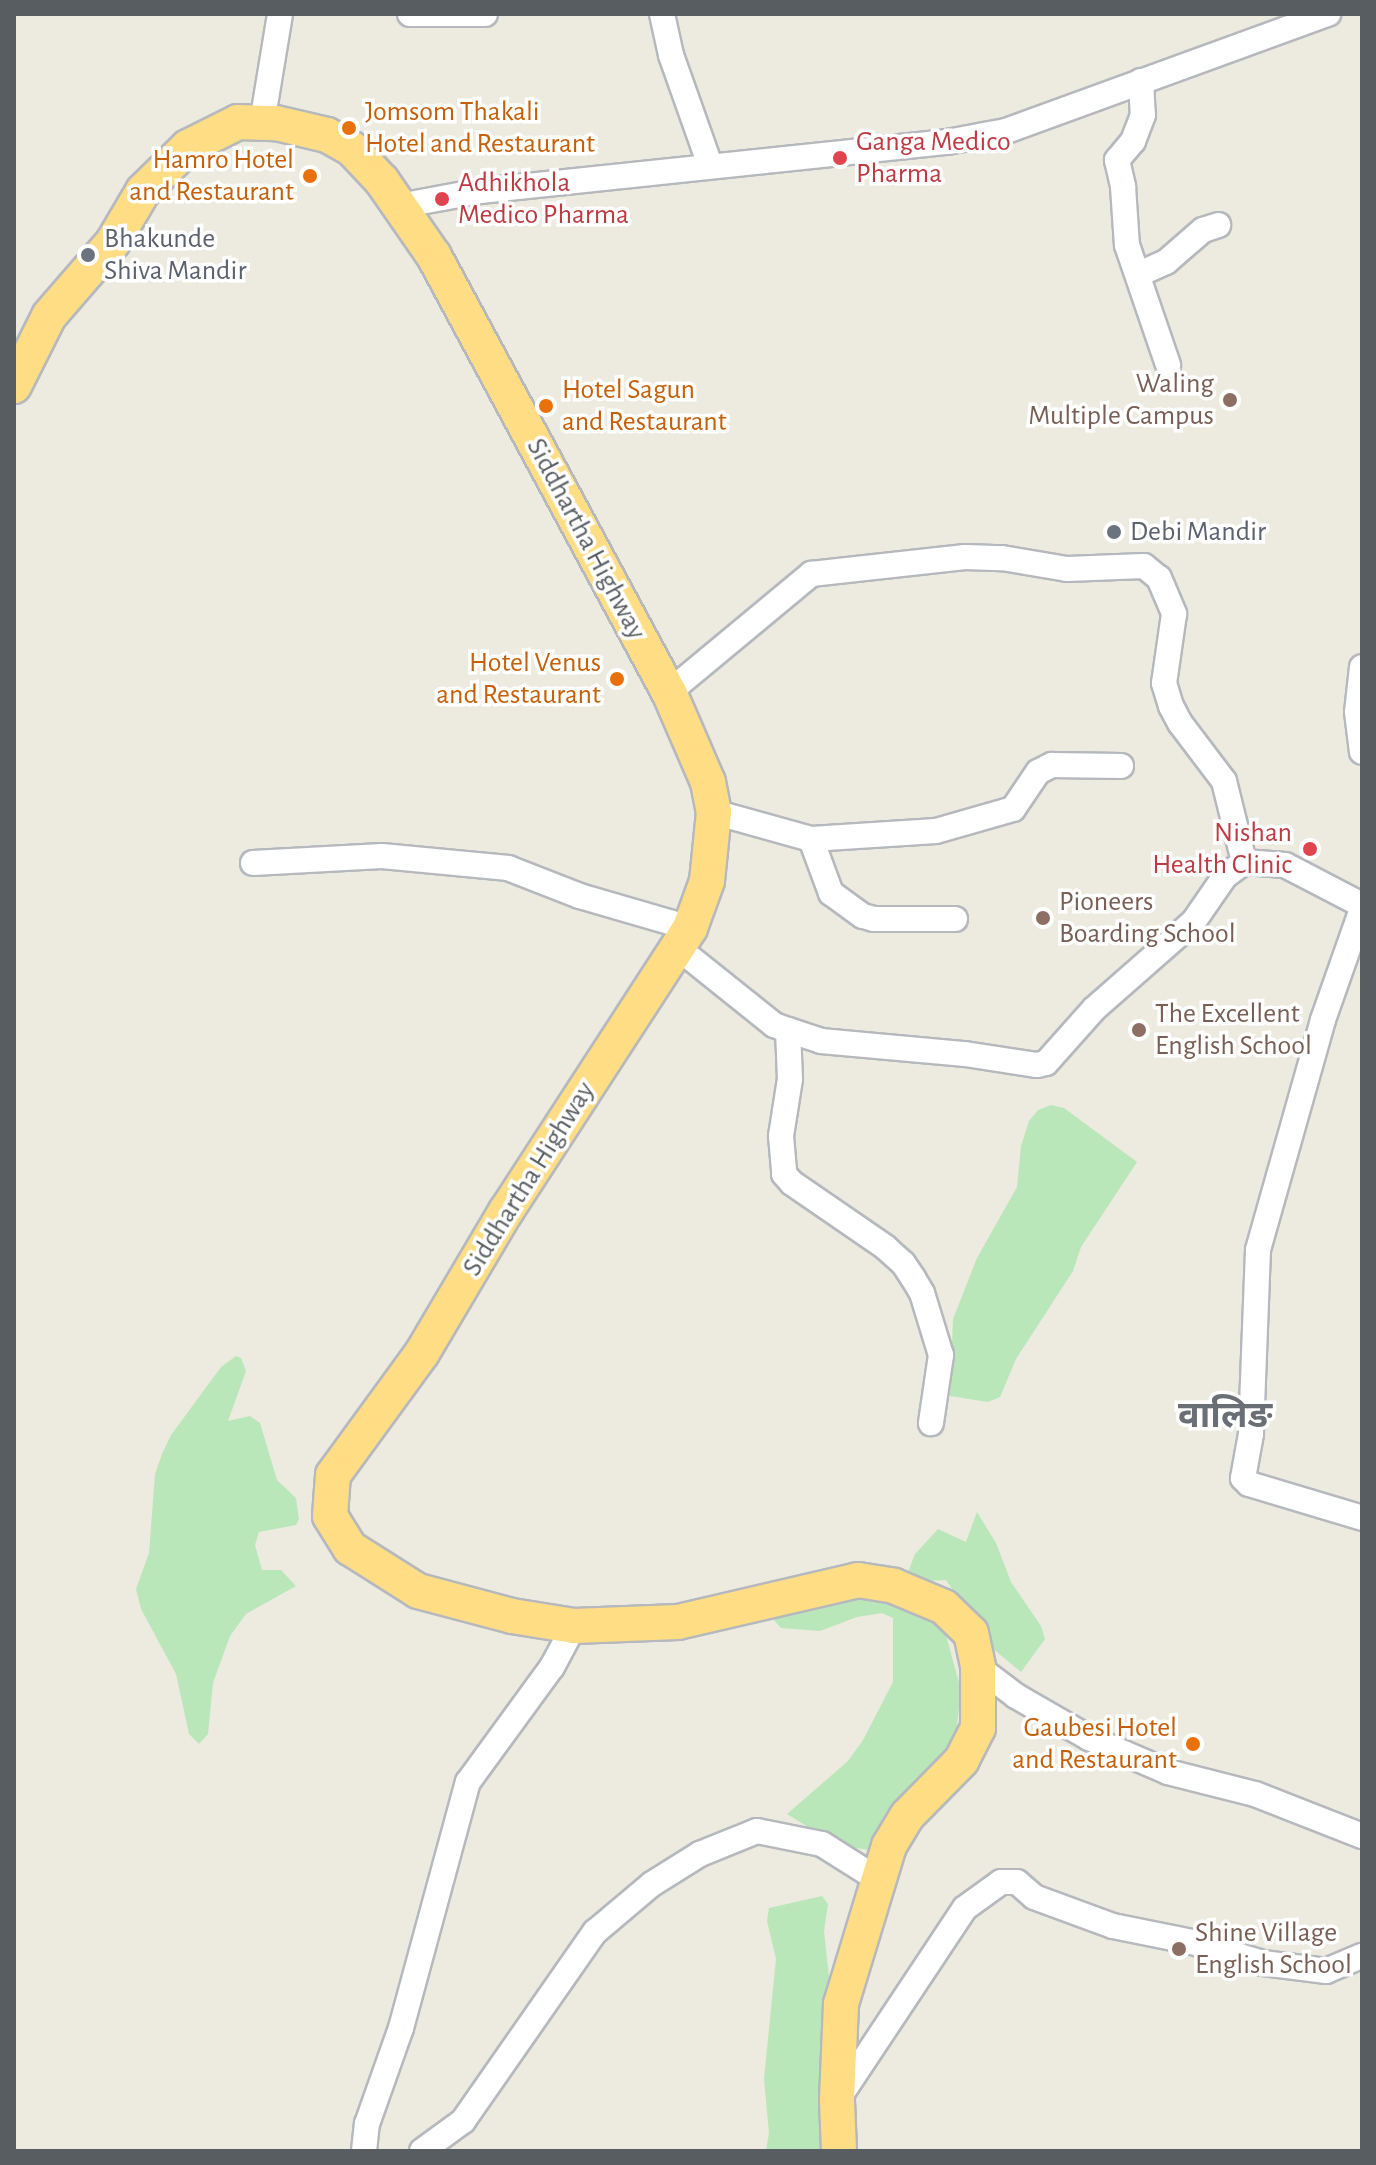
<!DOCTYPE html>
<html>
<head>
<meta charset="utf-8">
<style>
	body { margin:0 }
	#map { position:relative; width:1376px; height:2165px; overflow:hidden; background:#edeadf; font-family:"Alegreya Sans","Noto Sans Devanagari",sans-serif }
	div>[style] { position:absolute }
	.green>* { inset:0; background:#bae7b9 }
	.roads { filter:drop-shadow(2px 0 #b5b9be) drop-shadow(-2px 0 #b5b9be) drop-shadow(0 2px #b5b9be) drop-shadow(0 -2px #b5b9be) }
	.minor>* { height:24px; margin:-12px; padding:0 12px; transform-origin:12px; border-radius:12px; background:#fff }
	.highway>* { height:34px; margin:-17px; padding:0 17px; transform-origin:17px; border-radius:17px; background:#ffdd85 }
	.dots>* { width:22px; height:22px; translate:-50% -50%; box-sizing:border-box; border:4px solid #fff; border-radius:50% }
	span { translate:-50% -50%; white-space:nowrap; text-align:center; line-height:1.15; -webkit-text-stroke:7px #fff; paint-order:stroke }
	.food-label { font-size:28px; color:#c56008 }
	.left { translate:0 -50%; text-align:left }
	.right { translate:-100% -50%; text-align:right }
	.health-label { font-size:28px; color:#be3a42 }
	.worship-label { font-size:28px; color:#5b616d }
	.education-label { font-size:28px; color:#785e54 }
	.street-label { font-size:28px; color:#585d62 }
	.district-label { font-size:36px; color:#696f74; font-weight:700 }
	.frame { position:absolute; inset:0; border:16px solid #585d62; pointer-events:none }
</style>
</head>
<body>
<div id="map">
	<div class="green">
		<i style="clip-path:polygon(1051px 1105px,1064px 1108px,1137px 1162px,1081px 1247px,1073px 1271px,1016px 1359px,1000px 1397px,988px 1402px,950px 1396px,953px 1319px,977px 1258px,1017px 1187px,1021px 1146px,1029px 1121px,1038px 1110px)"></i>
		<i style="clip-path:polygon(236px 1356px,241px 1358px,246px 1371px,228px 1421px,250px 1416px,260px 1423px,277px 1480px,296px 1498px,299px 1519px,296px 1525px,259px 1532px,255px 1545px,262px 1570px,281px 1570px,296px 1586px,246px 1614px,230px 1636px,213px 1683px,208px 1734px,199px 1744px,189px 1734px,176px 1674px,141px 1609px,136px 1589px,149px 1553px,155px 1474px,162px 1454px,171px 1435px,221px 1367px)"></i>
		<i style="clip-path:polygon(977px 1512px,996px 1543px,1011px 1582px,1041px 1626px,1045px 1639px,1021px 1672px,992px 1648px,946px 1580px,926px 1581px,908px 1572px,915px 1554px,938px 1529px,966px 1542px)"></i>
		<i style="clip-path:polygon(874px 1587px,943px 1624px,961px 1690px,955px 1743px,875px 1851px,837px 1845px,787px 1814px,848px 1761px,863px 1740px,893px 1682px,893px 1618px,882px 1613px,857px 1617px,820px 1631px,781px 1628px,772px 1618px,770px 1605px)"></i>
		<i style="clip-path:polygon(822px 1896px,828px 1904px,824px 1931px,831px 1995px,826px 2151px,766px 2151px,769px 2133px,764px 2079px,776px 1959px,767px 1921px,769px 1908px)"></i>
	</div>
	<div class="roads">
		<div class="minor">
			<i style="left:410px;top:14px;width:44px"></i>
			<i style="left:458px;top:14px;width:27px"></i>
			<i style="left:662px;top:14px;width:42px;rotate:77.6deg"></i>
			<i style="left:671px;top:55px;width:117px;rotate:70.5deg"></i>
			<i style="left:1141px;top:81px;width:34px;rotate:87deg"></i>
			<i style="left:1143px;top:115px;width:28px;rotate:111deg"></i>
			<i style="left:1133px;top:141px;width:25px;rotate:130deg"></i>
			<i style="left:1117px;top:160px;width:28px;rotate:77deg"></i>
			<i style="left:1123px;top:187px;width:58px;rotate:86.1deg"></i>
			<i style="left:1127px;top:245px;width:127px;rotate:71.1deg"></i>
			<i style="left:262px;top:123px;width:110px;rotate:-80.6deg"></i>
			<i style="left:399px;top:206px;width:82px;rotate:-10.5deg"></i>
			<i style="left:480px;top:191px;width:470px;rotate:-6deg"></i>
			<i style="left:947px;top:142px;width:60px;rotate:-10.6deg"></i>
			<i style="left:1006px;top:131px;width:343px;rotate:-20deg"></i>
			<i style="left:1139px;top:274px;width:30px;rotate:-24deg"></i>
			<i style="left:1166px;top:262px;width:49px;rotate:-40.9deg"></i>
			<i style="left:1203px;top:230px;width:16px;rotate:-18deg"></i>
			<i style="left:1362px;top:667px;width:45px;rotate:96.3deg"></i>
			<i style="left:1357px;top:712px;width:40px;rotate:82.9deg"></i>
			<i style="left:669px;top:692px;width:185px;rotate:-39.7deg"></i>
			<i style="left:811px;top:574px;width:155px;rotate:-6.3deg"></i>
			<i style="left:965px;top:557px;width:37px;rotate:2deg"></i>
			<i style="left:1002px;top:558px;width:66px;rotate:9.6deg"></i>
			<i style="left:1067px;top:569px;width:77px;rotate:-2.2deg"></i>
			<i style="left:1144px;top:566px;width:19px;rotate:39deg"></i>
			<i style="left:1159px;top:578px;width:39px;rotate:67deg"></i>
			<i style="left:1174px;top:614px;width:70px;rotate:98.2deg"></i>
			<i style="left:1164px;top:683px;width:24px;rotate:73deg"></i>
			<i style="left:1171px;top:706px;width:19px;rotate:62deg"></i>
			<i style="left:1180px;top:723px;width:73px;rotate:52.8deg"></i>
			<i style="left:1224px;top:781px;width:83px;rotate:76.1deg"></i>
			<i style="left:1244px;top:862px;width:41px;rotate:4.2deg"></i>
			<i style="left:1285px;top:865px;width:87px;rotate:27.5deg"></i>
			<i style="left:714px;top:812px;width:101px;rotate:15.6deg"></i>
			<i style="left:811px;top:839px;width:58px;rotate:69.7deg"></i>
			<i style="left:831px;top:893px;width:39px;rotate:36deg"></i>
			<i style="left:863px;top:916px;width:11px;rotate:15deg"></i>
			<i style="left:874px;top:919px;width:81px"></i>
			<i style="left:811px;top:839px;width:125px;rotate:-3.7deg"></i>
			<i style="left:936px;top:831px;width:80px;rotate:-15.9deg"></i>
			<i style="left:1013px;top:809px;width:45px;rotate:-56deg"></i>
			<i style="left:1038px;top:772px;width:16px;rotate:-27deg"></i>
			<i style="left:1052px;top:765px;width:69px;rotate:0.8deg"></i>
			<i style="left:253px;top:863px;width:129px;rotate:-3.1deg"></i>
			<i style="left:382px;top:856px;width:127px;rotate:5.4deg"></i>
			<i style="left:508px;top:868px;width:77px;rotate:21.3deg"></i>
			<i style="left:580px;top:896px;width:115px;rotate:16.2deg"></i>
			<i style="left:1362px;top:909px;width:118px;rotate:109.4deg"></i>
			<i style="left:1323px;top:1020px;width:239px;rotate:105.8deg"></i>
			<i style="left:1258px;top:1250px;width:184px;rotate:92.2deg"></i>
			<i style="left:1251px;top:1434px;width:45px;rotate:100.3deg"></i>
			<i style="left:1243px;top:1478px;width:8px;rotate:45deg"></i>
			<i style="left:1249px;top:1484px;width:118px;rotate:16.7deg"></i>
			<i style="left:678px;top:948px;width:123px;rotate:38.7deg"></i>
			<i style="left:774px;top:1025px;width:15px;rotate:20deg"></i>
			<i style="left:788px;top:1030px;width:35px;rotate:18deg"></i>
			<i style="left:821px;top:1041px;width:145px;rotate:5.2deg"></i>
			<i style="left:965px;top:1054px;width:73px;rotate:8.7deg"></i>
			<i style="left:1037px;top:1065px;width:9px;rotate:-13deg"></i>
			<i style="left:1046px;top:1063px;width:72px;rotate:-48.4deg"></i>
			<i style="left:1094px;top:1009px;width:133px;rotate:-41.3deg"></i>
			<i style="left:1194px;top:921px;width:55px;rotate:-55.4deg"></i>
			<i style="left:1225px;top:876px;width:24px;rotate:-36deg"></i>
			<i style="left:788px;top:1030px;width:49px;rotate:87.7deg"></i>
			<i style="left:790px;top:1079px;width:58px;rotate:99deg"></i>
			<i style="left:781px;top:1136px;width:38px;rotate:85deg"></i>
			<i style="left:784px;top:1174px;width:12px;rotate:48deg"></i>
			<i style="left:792px;top:1183px;width:113px;rotate:34.5deg"></i>
			<i style="left:885px;top:1247px;width:24px;rotate:42deg"></i>
			<i style="left:903px;top:1263px;width:18px;rotate:56deg"></i>
			<i style="left:913px;top:1278px;width:17px;rotate:59deg"></i>
			<i style="left:922px;top:1293px;width:65px;rotate:73deg"></i>
			<i style="left:941px;top:1355px;width:69px;rotate:98.4deg"></i>
			<i style="left:978px;top:1667px;width:48px;rotate:37.3deg"></i>
			<i style="left:1016px;top:1696px;width:84px;rotate:29.9deg"></i>
			<i style="left:1089px;top:1738px;width:86px;rotate:23.3deg"></i>
			<i style="left:1168px;top:1772px;width:90px;rotate:14.2deg"></i>
			<i style="left:1255px;top:1794px;width:115px;rotate:21.4deg"></i>
			<i style="left:838px;top:2099px;width:229px;rotate:-56.4deg"></i>
			<i style="left:965px;top:1908px;width:44px;rotate:-35.8deg"></i>
			<i style="left:1001px;top:1882px;width:16px"></i>
			<i style="left:1017px;top:1882px;width:23px;rotate:41deg"></i>
			<i style="left:1034px;top:1897px;width:84px;rotate:20.2deg"></i>
			<i style="left:1113px;top:1926px;width:81px;rotate:11.4deg"></i>
			<i style="left:1192px;top:1942px;width:74px;rotate:16.5deg"></i>
			<i style="left:1263px;top:1963px;width:64px;rotate:7.2deg"></i>
			<i style="left:1326px;top:1971px;width:39px;rotate:-23deg"></i>
			<i style="left:364px;top:2151px;width:27px;rotate:-84deg"></i>
			<i style="left:367px;top:2124px;width:102px;rotate:-70.5deg"></i>
			<i style="left:401px;top:2028px;width:255px;rotate:-74.8deg"></i>
			<i style="left:468px;top:1782px;width:142px;rotate:-53.9deg"></i>
			<i style="left:552px;top:1667px;width:47px;rotate:-61.8deg"></i>
			<i style="left:422px;top:2151px;width:51px;rotate:-36.2deg"></i>
			<i style="left:463px;top:2121px;width:231px;rotate:-55.1deg"></i>
			<i style="left:595px;top:1932px;width:75px;rotate:-40.1deg"></i>
			<i style="left:652px;top:1884px;width:57px;rotate:-32deg"></i>
			<i style="left:700px;top:1854px;width:61px;rotate:-22deg"></i>
			<i style="left:757px;top:1831px;width:66px;rotate:11.3deg"></i>
			<i style="left:822px;top:1844px;width:67px;rotate:32.3deg"></i>
		</div>
		<div class="highway">
			<i style="left:14px;top:386px;width:78px;rotate:-63.4deg"></i>
			<i style="left:49px;top:316px;width:98px;rotate:-49.1deg"></i>
			<i style="left:113px;top:242px;width:59px;rotate:-59.5deg"></i>
			<i style="left:143px;top:191px;width:63px;rotate:-44.4deg"></i>
			<i style="left:188px;top:147px;width:56px;rotate:-26.6deg"></i>
			<i style="left:238px;top:122px;width:38px;rotate:2deg"></i>
			<i style="left:276px;top:123px;width:52px;rotate:13.2deg"></i>
			<i style="left:327px;top:135px;width:29px;rotate:29deg"></i>
			<i style="left:352px;top:149px;width:44px;rotate:46.8deg"></i>
			<i style="left:382px;top:181px;width:91px;rotate:55.3deg"></i>
			<i style="left:434px;top:256px;width:495px;rotate:61.7deg"></i>
			<i style="left:669px;top:692px;width:98px;rotate:66.6deg"></i>
			<i style="left:708px;top:782px;width:31px;rotate:79deg"></i>
			<i style="left:714px;top:812px;width:69px;rotate:95.8deg"></i>
			<i style="left:707px;top:881px;width:50px;rotate:109.9deg"></i>
			<i style="left:690px;top:928px;width:338px;rotate:123deg"></i>
			<i style="left:506px;top:1211px;width:165px;rotate:120.6deg"></i>
			<i style="left:422px;top:1353px;width:151px;rotate:126.1deg"></i>
			<i style="left:333px;top:1475px;width:41px;rotate:94.2deg"></i>
			<i style="left:330px;top:1516px;width:38px;rotate:58deg"></i>
			<i style="left:350px;top:1548px;width:80px;rotate:32.3deg"></i>
			<i style="left:418px;top:1591px;width:97px;rotate:14.9deg"></i>
			<i style="left:512px;top:1616px;width:63px;rotate:9.2deg"></i>
			<i style="left:574px;top:1626px;width:104px;rotate:-2.2deg"></i>
			<i style="left:678px;top:1622px;width:185px;rotate:-13.1deg"></i>
			<i style="left:858px;top:1580px;width:36px;rotate:9deg"></i>
			<i style="left:894px;top:1586px;width:54px;rotate:22.8deg"></i>
			<i style="left:944px;top:1607px;width:37px;rotate:44deg"></i>
			<i style="left:971px;top:1633px;width:35px;rotate:78deg"></i>
			<i style="left:978px;top:1667px;width:61px;rotate:90deg"></i>
			<i style="left:978px;top:1728px;width:36px;rotate:117deg"></i>
			<i style="left:962px;top:1760px;width:78px;rotate:134.5deg"></i>
			<i style="left:907px;top:1816px;width:35px;rotate:121deg"></i>
			<i style="left:889px;top:1846px;width:165px;rotate:106.9deg"></i>
			<i style="left:841px;top:2004px;width:97px;rotate:92.4deg"></i>
			<i style="left:837px;top:2101px;width:50px;rotate:87.7deg"></i>
		</div>
	</div>
	<div class="dots">
		<i style="left:349px;top:128px;background:#e8710a"></i>
		<i style="left:840px;top:158px;background:#e0444e"></i>
		<i style="left:310px;top:176px;background:#e8710a"></i>
		<i style="left:442px;top:199px;background:#e0444e"></i>
		<i style="left:88px;top:255px;background:#6b7280"></i>
		<i style="left:1230px;top:400px;background:#8d6e63"></i>
		<i style="left:546px;top:406px;background:#e8710a"></i>
		<i style="left:1114px;top:532px;background:#6b7280"></i>
		<i style="left:617px;top:679px;background:#e8710a"></i>
		<i style="left:1310px;top:849px;background:#e0444e"></i>
		<i style="left:1043px;top:918px;background:#8d6e63"></i>
		<i style="left:1139px;top:1030px;background:#8d6e63"></i>
		<i style="left:1193px;top:1744px;background:#e8710a"></i>
		<i style="left:1179px;top:1949px;background:#8d6e63"></i>
	</div>
	<div class="food-label">
		<span class="left" style="left:365px;top:128px">Jomsom Thakali<br>Hotel and Restaurant</span>
		<span class="right" style="left:294px;top:176px">Hamro Hotel<br>and Restaurant</span>
		<span class="left" style="left:562px;top:406px">Hotel Sagun<br>and Restaurant</span>
		<span class="right" style="left:601px;top:679px">Hotel Venus<br>and Restaurant</span>
		<span class="right" style="left:1177px;top:1744px">Gaubesi Hotel<br>and Restaurant</span>
	</div>
	<div class="health-label">
		<span class="left" style="left:856px;top:158px">Ganga Medico<br>Pharma</span>
		<span class="left" style="left:458px;top:199px">Adhikhola<br>Medico Pharma</span>
		<span class="right" style="left:1292px;top:849px">Nishan<br>Health Clinic</span>
	</div>
	<div class="worship-label">
		<span class="left" style="left:104px;top:255px">Bhakunde<br>Shiva Mandir</span>
		<span class="left" style="left:1130px;top:532px">Debi Mandir</span>
	</div>
	<div class="education-label">
		<span class="right" style="left:1214px;top:400px">Waling<br>Multiple Campus</span>
		<span class="left" style="left:1059px;top:918px">Pioneers<br>Boarding School</span>
		<span class="left" style="left:1155px;top:1030px">The Excellent<br>English School</span>
		<span class="left" style="left:1195px;top:1949px">Shine Village<br>English School</span>
	</div>
	<div class="street-label">
		<span style="left:586px;top:539px;rotate:62deg">Siddhartha Highway</span>
		<span style="left:529px;top:1179px;rotate:-58deg">Siddhartha Highway</span>
	</div>
	<div class="district-label">
		<span style="left:1225px;top:1417px">वालिङ</span>
	</div>
	<div class="frame"></div>
</div>
</body>
</html>
